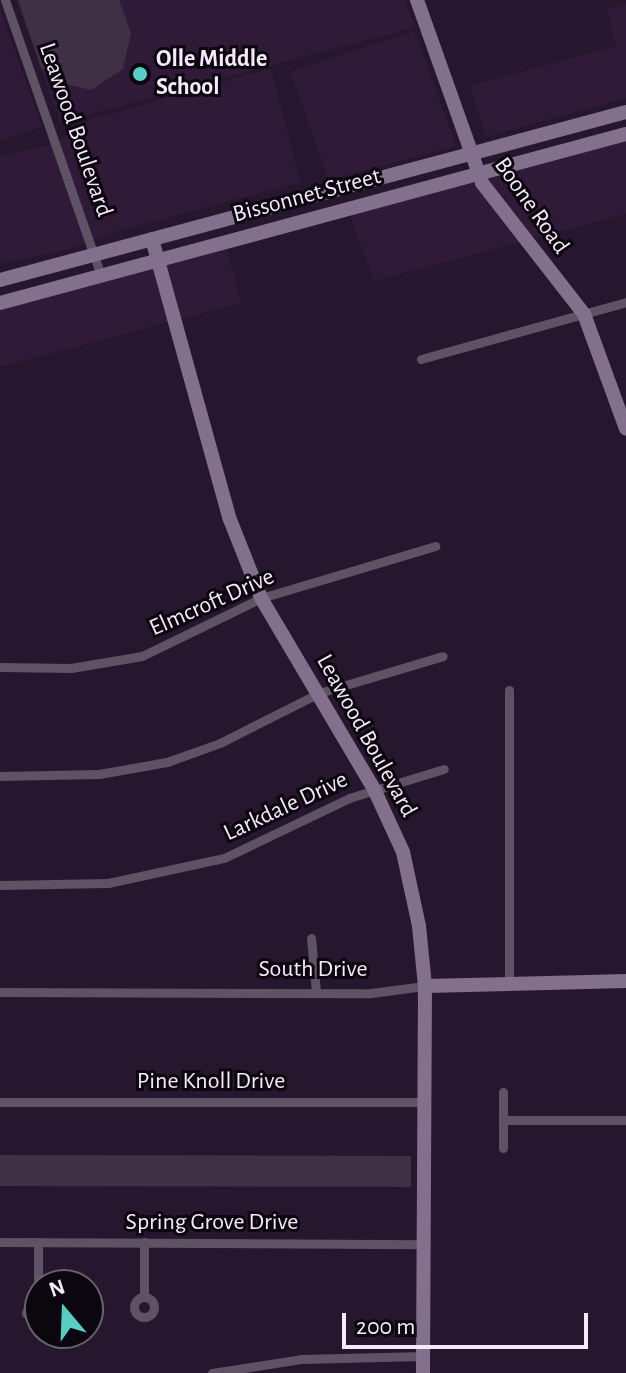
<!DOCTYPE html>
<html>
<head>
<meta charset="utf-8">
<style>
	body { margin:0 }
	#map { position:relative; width:626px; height:1373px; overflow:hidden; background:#26172e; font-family:"Alegreya Sans",sans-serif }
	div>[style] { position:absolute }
	.built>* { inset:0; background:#2f1b38 }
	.green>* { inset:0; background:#3f3046 }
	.street>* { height:9px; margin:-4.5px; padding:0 4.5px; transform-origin:4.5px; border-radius:4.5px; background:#5e5264 }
	.street>.ring { margin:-4.5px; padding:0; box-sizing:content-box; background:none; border:9px solid #5e5264; border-radius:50% }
	.secondary>* { height:14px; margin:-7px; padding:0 7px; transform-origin:7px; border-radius:7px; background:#82708c }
	.dots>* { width:22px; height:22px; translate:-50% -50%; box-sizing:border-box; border:4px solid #0c060f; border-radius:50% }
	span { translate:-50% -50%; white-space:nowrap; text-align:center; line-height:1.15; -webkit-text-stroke:6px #0c060f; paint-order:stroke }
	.poi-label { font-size:24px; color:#f4eafa; font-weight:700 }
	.left { translate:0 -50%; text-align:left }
	.street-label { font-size:24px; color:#f4eafa }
	.north { position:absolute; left:24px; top:1269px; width:80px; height:80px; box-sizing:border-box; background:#0c060f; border:2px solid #69616d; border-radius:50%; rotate:341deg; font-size:22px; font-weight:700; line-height:32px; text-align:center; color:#f4eafa }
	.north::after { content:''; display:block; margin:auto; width:28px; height:36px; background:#56cec3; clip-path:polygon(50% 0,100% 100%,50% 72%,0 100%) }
	.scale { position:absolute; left:342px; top:1313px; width:246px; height:36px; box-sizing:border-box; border:4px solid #f4eafa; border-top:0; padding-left:10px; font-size:24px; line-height:28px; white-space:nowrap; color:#f4eafa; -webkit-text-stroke:6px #0c060f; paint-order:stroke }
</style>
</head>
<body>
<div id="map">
	<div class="built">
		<i style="clip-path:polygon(16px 0,405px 0,415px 27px,60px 122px)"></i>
		<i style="clip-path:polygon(626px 4px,626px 98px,486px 137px,469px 86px,616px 46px,607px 9px)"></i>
		<i style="clip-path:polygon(0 9px,42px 127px,0 140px)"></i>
		<i style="clip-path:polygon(415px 31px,456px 146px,329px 180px,290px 72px)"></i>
		<i style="clip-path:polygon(271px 68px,300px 182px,111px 233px,74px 248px,0 264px,0 156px,45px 146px,74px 133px,80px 123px)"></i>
		<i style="clip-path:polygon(626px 138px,626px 214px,374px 281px,350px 215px)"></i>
		<i style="clip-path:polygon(226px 246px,241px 303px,0 367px,0 309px)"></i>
	</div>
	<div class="green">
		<i style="clip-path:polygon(18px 0,119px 0,131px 33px,123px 69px,91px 90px,54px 81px,41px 68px)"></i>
		<i style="clip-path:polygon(0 1155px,411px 1156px,411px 1187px,0 1186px)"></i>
	</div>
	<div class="street">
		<i style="left:5px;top:0;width:291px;rotate:70.8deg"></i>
		<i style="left:421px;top:359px;width:213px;rotate:-15.5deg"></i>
		<i style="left:0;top:667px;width:71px;rotate:0.8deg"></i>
		<i style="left:71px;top:668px;width:72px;rotate:-9.6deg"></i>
		<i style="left:142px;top:656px;width:132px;rotate:-26deg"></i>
		<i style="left:261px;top:598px;width:182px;rotate:-16.6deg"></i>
		<i style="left:0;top:776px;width:99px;rotate:-1.2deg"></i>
		<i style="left:99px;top:774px;width:69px;rotate:-10deg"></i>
		<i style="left:167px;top:762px;width:56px;rotate:-19.7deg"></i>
		<i style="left:220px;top:743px;width:111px;rotate:-26.8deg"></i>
		<i style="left:319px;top:693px;width:129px;rotate:-16.6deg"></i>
		<i style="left:0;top:885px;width:108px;rotate:-1.1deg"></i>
		<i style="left:108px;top:883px;width:119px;rotate:-12.2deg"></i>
		<i style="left:224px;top:858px;width:139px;rotate:-25.6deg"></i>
		<i style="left:349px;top:798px;width:99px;rotate:-17deg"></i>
		<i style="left:311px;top:938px;width:54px;rotate:84.7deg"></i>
		<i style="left:509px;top:981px;width:291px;rotate:-90deg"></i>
		<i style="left:0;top:992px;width:371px;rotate:0.2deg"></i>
		<i style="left:371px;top:993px;width:54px;rotate:-7.4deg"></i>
		<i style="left:503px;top:1092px;width:56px;rotate:90deg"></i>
		<i style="left:0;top:1102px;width:423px"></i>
		<i style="left:503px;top:1120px;width:123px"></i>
		<i style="left:0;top:1242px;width:423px;rotate:0.3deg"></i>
		<i style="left:144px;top:1297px;width:55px;rotate:-90deg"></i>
		<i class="ring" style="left:134px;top:1297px;width:11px;height:11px"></i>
		<i style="left:38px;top:1299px;width:57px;rotate:-90deg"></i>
		<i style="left:40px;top:1300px;width:10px;rotate:169deg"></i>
		<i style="left:30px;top:1302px;width:12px;rotate:110deg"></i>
		<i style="left:26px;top:1313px;width:17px;rotate:33deg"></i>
		<i style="left:212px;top:1373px;width:90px;rotate:-8.9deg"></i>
		<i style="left:301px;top:1359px;width:122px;rotate:-1.4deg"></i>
	</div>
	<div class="secondary">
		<i style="left:417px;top:0;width:194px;rotate:70.4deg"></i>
		<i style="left:482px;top:183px;width:166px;rotate:52.1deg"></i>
		<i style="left:584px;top:314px;width:122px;rotate:69.9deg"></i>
		<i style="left:152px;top:239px;width:288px;rotate:74.5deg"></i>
		<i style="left:229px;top:517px;width:87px;rotate:68.4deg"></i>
		<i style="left:261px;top:598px;width:222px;rotate:59.4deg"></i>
		<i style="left:374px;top:789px;width:69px;rotate:65.3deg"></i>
		<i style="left:403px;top:852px;width:76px;rotate:77.8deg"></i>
		<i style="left:419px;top:926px;width:60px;rotate:84.3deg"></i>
		<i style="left:425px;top:986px;width:387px;rotate:90.3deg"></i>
		<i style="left:0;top:280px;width:648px;rotate:-15.02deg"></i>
		<i style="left:0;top:303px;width:648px;rotate:-15.11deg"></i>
		<i style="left:425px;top:986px;width:201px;rotate:-1.4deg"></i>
	</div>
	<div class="dots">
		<i style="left:140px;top:74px;background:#56cec3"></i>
	</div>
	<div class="poi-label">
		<span class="left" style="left:156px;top:74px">Olle Middle<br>School</span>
	</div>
	<div class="street-label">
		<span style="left:75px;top:130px;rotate:71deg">Leawood Boulevard</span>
		<span style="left:307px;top:196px;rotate:-15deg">Bissonnet Street</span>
		<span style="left:531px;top:206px;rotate:55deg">Boone Road</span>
		<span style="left:212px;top:603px;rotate:-24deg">Elmcroft Drive</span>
		<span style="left:366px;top:736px;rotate:61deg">Leawood Boulevard</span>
		<span style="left:286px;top:807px;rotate:-25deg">Larkdale Drive</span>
		<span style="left:313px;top:970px">South Drive</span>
		<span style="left:211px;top:1082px">Pine Knoll Drive</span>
		<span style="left:212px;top:1223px">Spring Grove Drive</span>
	</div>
	<div class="north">N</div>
	<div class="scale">200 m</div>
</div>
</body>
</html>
